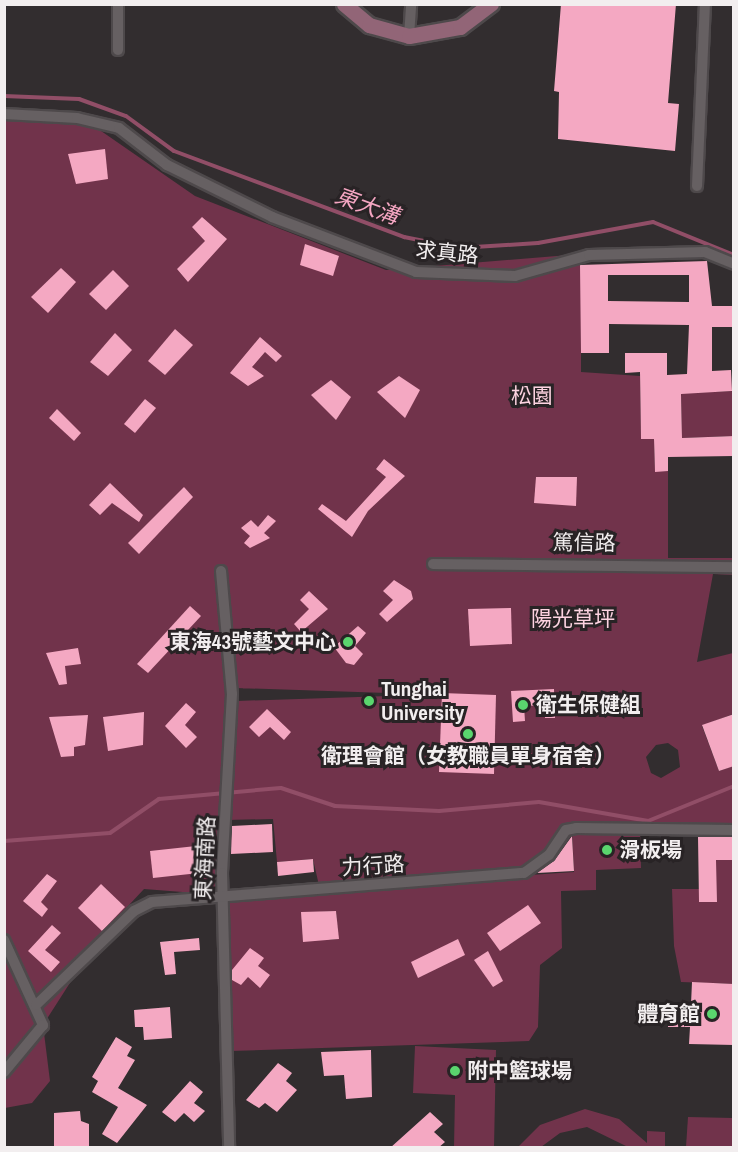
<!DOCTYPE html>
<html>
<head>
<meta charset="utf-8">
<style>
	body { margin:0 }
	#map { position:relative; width:738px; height:1152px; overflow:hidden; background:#322d2f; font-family:"Archivo Narrow","Noto Sans TC",sans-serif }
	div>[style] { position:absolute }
	.green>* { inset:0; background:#71334b }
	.stream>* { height:4px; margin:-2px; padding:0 2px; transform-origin:2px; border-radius:2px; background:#914e67 }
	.building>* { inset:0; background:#f4a8c2 }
	.roads { filter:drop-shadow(2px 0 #4e494b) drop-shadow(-2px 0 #4e494b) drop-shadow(0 2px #4e494b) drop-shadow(0 -2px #4e494b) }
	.street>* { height:10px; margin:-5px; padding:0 5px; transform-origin:5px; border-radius:5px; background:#666062 }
	.secondary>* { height:15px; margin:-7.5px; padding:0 7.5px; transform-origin:7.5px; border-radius:7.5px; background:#926577 }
	.dots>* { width:16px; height:16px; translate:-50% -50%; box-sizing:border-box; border:3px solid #282325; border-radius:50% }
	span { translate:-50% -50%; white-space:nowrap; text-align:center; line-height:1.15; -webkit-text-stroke:6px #282325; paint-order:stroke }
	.street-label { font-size:21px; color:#f2eeef }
	.park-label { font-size:21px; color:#fdd3e1 }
	.poi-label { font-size:21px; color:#f2eeef; font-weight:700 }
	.right { translate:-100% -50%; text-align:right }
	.left { translate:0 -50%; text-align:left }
	.water-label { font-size:22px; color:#f5a6c2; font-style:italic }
	.frame { position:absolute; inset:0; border:6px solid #f2eeef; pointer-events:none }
</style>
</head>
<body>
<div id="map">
	<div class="green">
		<i style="clip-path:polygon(evenodd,5px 118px,91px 124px,195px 196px,386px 270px,581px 254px,581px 372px,640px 376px,641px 438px,654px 439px,655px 471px,668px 471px,668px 558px,733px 558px,733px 575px,713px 574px,697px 662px,733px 653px,733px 714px,702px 726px,719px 771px,733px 766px,733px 831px,640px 829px,641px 868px,596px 870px,596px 890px,561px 891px,562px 948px,540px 965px,538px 1027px,529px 1041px,230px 1051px,221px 895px,144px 889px,100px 936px,43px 1025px,50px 1081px,32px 1103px,5px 1108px,5px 118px,236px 688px,417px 694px,418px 695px,237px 701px,236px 688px,5px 118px,668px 743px,678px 750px,680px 767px,661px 778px,651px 773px,646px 757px,656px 745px,668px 743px,5px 118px,273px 819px,277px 862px,313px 859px,320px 890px,222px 895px,226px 820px,273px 819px,5px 118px,572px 831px,574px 872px,500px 877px,517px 874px,572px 831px,5px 118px,336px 911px,338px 939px,330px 940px,302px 913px,336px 911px)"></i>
		<i style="clip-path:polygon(733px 391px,733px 436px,682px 438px,681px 393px)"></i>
		<i style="clip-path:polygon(716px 860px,733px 860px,733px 984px,681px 982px,674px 946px,672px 889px,699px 889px,699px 902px,716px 902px)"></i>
		<i style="clip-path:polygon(415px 1046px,496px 1050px,494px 1147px,454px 1147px,455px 1095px,413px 1093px)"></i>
		<i style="clip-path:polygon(585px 1109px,619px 1119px,647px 1143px,647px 1131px,665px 1132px,665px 1147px,628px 1147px,587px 1127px,560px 1133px,541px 1147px,518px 1147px,540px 1125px)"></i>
		<i style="clip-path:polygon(688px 1117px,733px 1118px,733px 1147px,686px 1147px)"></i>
	</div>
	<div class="stream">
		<i style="left:4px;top:96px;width:75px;rotate:2.3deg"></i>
		<i style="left:79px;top:99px;width:50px;rotate:19.9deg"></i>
		<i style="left:126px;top:116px;width:59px;rotate:36.1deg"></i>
		<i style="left:174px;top:151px;width:246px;rotate:20.5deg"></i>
		<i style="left:404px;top:237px;width:56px;rotate:11.3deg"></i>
		<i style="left:459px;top:248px;width:79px;rotate:-3.6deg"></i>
		<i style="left:538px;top:243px;width:117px;rotate:-10.3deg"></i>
		<i style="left:653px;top:222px;width:87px;rotate:22.2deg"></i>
		<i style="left:4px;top:841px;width:106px;rotate:-4.3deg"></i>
		<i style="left:110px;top:833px;width:60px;rotate:-34.8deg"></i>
		<i style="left:159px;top:799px;width:122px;rotate:-5.2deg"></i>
		<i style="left:281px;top:788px;width:57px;rotate:18.4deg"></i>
		<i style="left:335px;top:806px;width:104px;rotate:2.8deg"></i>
		<i style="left:439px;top:811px;width:100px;rotate:-5.1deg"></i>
		<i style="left:539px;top:802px;width:111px;rotate:9.9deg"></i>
		<i style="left:648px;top:821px;width:93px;rotate:-22.1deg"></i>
	</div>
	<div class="building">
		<i style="clip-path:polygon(561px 4px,676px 4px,668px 103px,679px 104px,675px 151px,558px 139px,559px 92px,554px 91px)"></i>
		<i style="clip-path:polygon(105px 149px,108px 179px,76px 184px,68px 154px)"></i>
		<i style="clip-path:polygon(202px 217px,227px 239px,188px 282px,177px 269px,205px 241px,192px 227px)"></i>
		<i style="clip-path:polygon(305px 244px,339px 256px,333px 276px,300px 265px)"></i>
		<i style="clip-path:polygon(evenodd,707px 261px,712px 306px,734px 306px,734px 327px,712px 327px,712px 371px,731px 370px,732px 391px,681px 394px,682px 438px,734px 436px,734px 456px,668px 457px,668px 471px,655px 472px,654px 439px,641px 439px,640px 372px,625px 373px,625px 353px,667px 353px,667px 375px,687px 374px,689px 325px,609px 324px,609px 353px,581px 353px,580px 265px,707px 261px,608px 275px,689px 275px,689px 302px,608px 301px,608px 275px)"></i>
		<i style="clip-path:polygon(61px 268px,76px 282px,48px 313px,31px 297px)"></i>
		<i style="clip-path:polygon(113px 270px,129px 286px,106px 310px,89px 294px)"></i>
		<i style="clip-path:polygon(175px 329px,193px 345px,165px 375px,148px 361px)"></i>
		<i style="clip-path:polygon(115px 333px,132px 350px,108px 376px,90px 362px)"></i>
		<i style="clip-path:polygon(260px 337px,282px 356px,276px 362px,265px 352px,252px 367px,264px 376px,248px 386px,230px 373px)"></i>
		<i style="clip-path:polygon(399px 376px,420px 390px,405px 418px,377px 392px)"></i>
		<i style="clip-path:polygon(331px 380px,351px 397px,336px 420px,311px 395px)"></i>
		<i style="clip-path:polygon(145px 399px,156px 408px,135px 433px,124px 424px)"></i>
		<i style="clip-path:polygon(57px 409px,81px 433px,74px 441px,49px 418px)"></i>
		<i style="clip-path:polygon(384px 459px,405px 476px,368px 511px,352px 537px,318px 509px,322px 504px,346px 521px,386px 477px,376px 469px)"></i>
		<i style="clip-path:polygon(536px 477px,577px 477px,576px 506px,534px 503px)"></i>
		<i style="clip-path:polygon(110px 483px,143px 515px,139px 522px,112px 503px,100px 515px,89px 505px)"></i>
		<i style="clip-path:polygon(184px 487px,193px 497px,139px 554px,128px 543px)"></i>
		<i style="clip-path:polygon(268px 515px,276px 521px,264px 533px,270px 538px,250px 548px,244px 543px,250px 536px,241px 528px,251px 520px,258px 527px)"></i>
		<i style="clip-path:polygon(394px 580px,411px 591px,413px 599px,387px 622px,379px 614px,393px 600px,383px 591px)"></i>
		<i style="clip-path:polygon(309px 591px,328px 609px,301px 632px,294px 624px,309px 609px,300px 600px)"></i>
		<i style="clip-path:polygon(190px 606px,201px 616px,148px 673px,137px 664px)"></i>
		<i style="clip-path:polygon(511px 608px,512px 644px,470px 646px,468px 609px)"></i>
		<i style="clip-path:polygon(358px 626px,366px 633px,355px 646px,363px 654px,354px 665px,346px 663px,334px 647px)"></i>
		<i style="clip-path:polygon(78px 648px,81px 664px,65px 666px,67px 684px,59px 685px,46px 653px)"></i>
		<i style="clip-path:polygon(554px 689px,555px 718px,545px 718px,544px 705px,524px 706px,525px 721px,513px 722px,511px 691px)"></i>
		<i style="clip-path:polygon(442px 693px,496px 695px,494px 774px,439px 772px)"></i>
		<i style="clip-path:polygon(186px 703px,196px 712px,185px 725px,197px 737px,186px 748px,165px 726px)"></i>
		<i style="clip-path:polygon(267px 709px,291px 732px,284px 740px,270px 727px,259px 737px,249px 727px)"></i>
		<i style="clip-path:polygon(144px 712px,143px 745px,108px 751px,103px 717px)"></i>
		<i style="clip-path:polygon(734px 714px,734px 766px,719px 771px,702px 725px)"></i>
		<i style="clip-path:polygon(88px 715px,85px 745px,74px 747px,74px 756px,61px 757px,49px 717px)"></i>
		<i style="clip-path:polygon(272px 824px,273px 852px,231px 854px,232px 826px)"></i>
		<i style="clip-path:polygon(572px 836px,574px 871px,537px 873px,554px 861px)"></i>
		<i style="clip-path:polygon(698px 837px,734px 837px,734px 860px,716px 860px,717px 902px,699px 902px)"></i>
		<i style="clip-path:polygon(196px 846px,199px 873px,153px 878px,150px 851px)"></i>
		<i style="clip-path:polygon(313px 859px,314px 872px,278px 876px,277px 862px)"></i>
		<i style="clip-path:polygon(47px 874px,57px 881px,41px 902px,48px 909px,42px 917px,23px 901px)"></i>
		<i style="clip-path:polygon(101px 884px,125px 907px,102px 931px,78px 908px)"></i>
		<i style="clip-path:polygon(528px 905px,541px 923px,500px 951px,487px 933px)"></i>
		<i style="clip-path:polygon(336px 911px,339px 939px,303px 942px,301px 912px)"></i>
		<i style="clip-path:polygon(52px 925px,61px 933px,45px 950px,60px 962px,51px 972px,28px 951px)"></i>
		<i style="clip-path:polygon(199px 938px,200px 950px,174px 952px,176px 974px,165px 975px,160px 942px)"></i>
		<i style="clip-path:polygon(458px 939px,465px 955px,418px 978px,411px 962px)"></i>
		<i style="clip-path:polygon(250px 948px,264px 958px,258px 966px,270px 975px,260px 988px,248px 977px,241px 985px,232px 980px,232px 970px)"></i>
		<i style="clip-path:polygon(488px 951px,503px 981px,493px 987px,474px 960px)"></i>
		<i style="clip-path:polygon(692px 982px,734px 984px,734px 1045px,689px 1044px,690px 1027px,668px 1027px,668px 1004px,691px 1004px)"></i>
		<i style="clip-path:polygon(170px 1007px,172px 1038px,144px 1040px,143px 1027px,135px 1027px,134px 1010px)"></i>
		<i style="clip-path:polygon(116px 1037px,132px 1047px,127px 1056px,135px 1060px,118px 1088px,147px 1105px,117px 1143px,102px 1134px,118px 1107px,92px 1092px,98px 1081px,92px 1077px)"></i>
		<i style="clip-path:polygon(371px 1050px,372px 1097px,346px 1099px,344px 1075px,324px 1076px,321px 1052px)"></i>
		<i style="clip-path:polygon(278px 1063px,292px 1073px,286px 1081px,297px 1090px,277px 1112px,265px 1103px,259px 1108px,246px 1100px)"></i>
		<i style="clip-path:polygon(190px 1081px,203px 1092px,194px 1103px,205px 1111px,194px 1122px,184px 1113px,175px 1122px,162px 1112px)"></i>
		<i style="clip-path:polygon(80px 1111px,81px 1121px,89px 1124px,89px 1148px,54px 1148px,54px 1113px)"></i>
		<i style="clip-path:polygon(430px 1112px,443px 1124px,434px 1132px,445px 1142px,438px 1148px,390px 1148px)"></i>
	</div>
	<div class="roads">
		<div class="street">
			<i style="left:409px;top:36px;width:32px;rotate:-86deg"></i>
			<i style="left:118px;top:50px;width:46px;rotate:-90deg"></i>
			<i style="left:4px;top:114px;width:73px;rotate:3.1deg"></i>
			<i style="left:77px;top:118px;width:43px;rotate:13.4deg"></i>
			<i style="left:119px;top:128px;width:61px;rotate:37.6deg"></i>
			<i style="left:167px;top:165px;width:117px;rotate:26.3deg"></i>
			<i style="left:272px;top:217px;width:154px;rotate:20.9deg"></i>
			<i style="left:416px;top:272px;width:99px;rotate:2.3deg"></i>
			<i style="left:515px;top:276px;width:77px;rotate:-15.8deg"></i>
			<i style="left:589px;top:255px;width:116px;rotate:-1.5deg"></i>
			<i style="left:705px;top:252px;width:31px;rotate:22deg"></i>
			<i style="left:697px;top:186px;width:182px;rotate:-87.5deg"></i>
			<i style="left:433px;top:564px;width:301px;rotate:0.6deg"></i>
			<i style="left:221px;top:571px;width:123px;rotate:84.9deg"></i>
			<i style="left:232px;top:694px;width:179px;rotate:93.2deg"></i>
			<i style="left:222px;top:873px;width:275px;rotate:88.5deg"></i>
			<i style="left:4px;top:940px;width:94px;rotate:65.4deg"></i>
			<i style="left:43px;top:1025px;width:61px;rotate:129.7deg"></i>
			<i style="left:36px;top:1005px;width:136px;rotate:-43.8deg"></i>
			<i style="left:134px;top:911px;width:20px;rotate:-27deg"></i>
			<i style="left:152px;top:902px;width:373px;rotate:-4.5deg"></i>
			<i style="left:524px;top:873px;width:31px;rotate:-36deg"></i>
			<i style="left:549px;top:855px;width:30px;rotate:-56deg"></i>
			<i style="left:566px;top:830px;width:10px;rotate:-11deg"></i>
			<i style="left:576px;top:828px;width:158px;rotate:0.7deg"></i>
		</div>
		<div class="secondary">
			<i style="left:344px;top:4px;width:33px;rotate:40deg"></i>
			<i style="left:369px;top:25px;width:41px;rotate:15.4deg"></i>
			<i style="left:409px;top:36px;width:52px;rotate:-10deg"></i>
			<i style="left:460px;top:27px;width:39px;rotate:-37deg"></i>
		</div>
	</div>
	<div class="dots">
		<i style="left:348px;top:642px;background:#5ad56e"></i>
		<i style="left:369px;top:701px;background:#5ad56e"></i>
		<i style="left:523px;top:705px;background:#5ad56e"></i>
		<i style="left:468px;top:734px;background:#5ad56e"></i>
		<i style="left:607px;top:850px;background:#5ad56e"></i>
		<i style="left:712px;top:1014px;background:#5ad56e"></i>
		<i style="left:455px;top:1071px;background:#5ad56e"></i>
	</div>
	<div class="street-label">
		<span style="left:447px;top:253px;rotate:6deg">求真路</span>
		<span style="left:584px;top:543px;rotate:1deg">篤信路</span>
		<span style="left:205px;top:858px;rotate:-87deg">東海南路</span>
		<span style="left:373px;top:866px;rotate:-4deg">力行路</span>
	</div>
	<div class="park-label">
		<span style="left:532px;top:396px">松園</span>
		<span style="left:573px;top:619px">陽光草坪</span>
	</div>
	<div class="poi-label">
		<span class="right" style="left:336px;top:642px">東海43號藝文中心</span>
		<span class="left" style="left:381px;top:701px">Tunghai<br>University</span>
		<span class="left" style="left:536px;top:705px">衛生保健組</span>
		<span style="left:468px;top:756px">衛理會館（女教職員單身宿舍）</span>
		<span class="left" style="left:619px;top:850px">滑板場</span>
		<span class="right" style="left:700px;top:1014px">體育館</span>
		<span class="left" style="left:467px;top:1071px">附中籃球場</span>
	</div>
	<div class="water-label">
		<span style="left:367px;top:206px;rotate:20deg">東大溝</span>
	</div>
	<div class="frame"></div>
</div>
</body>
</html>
